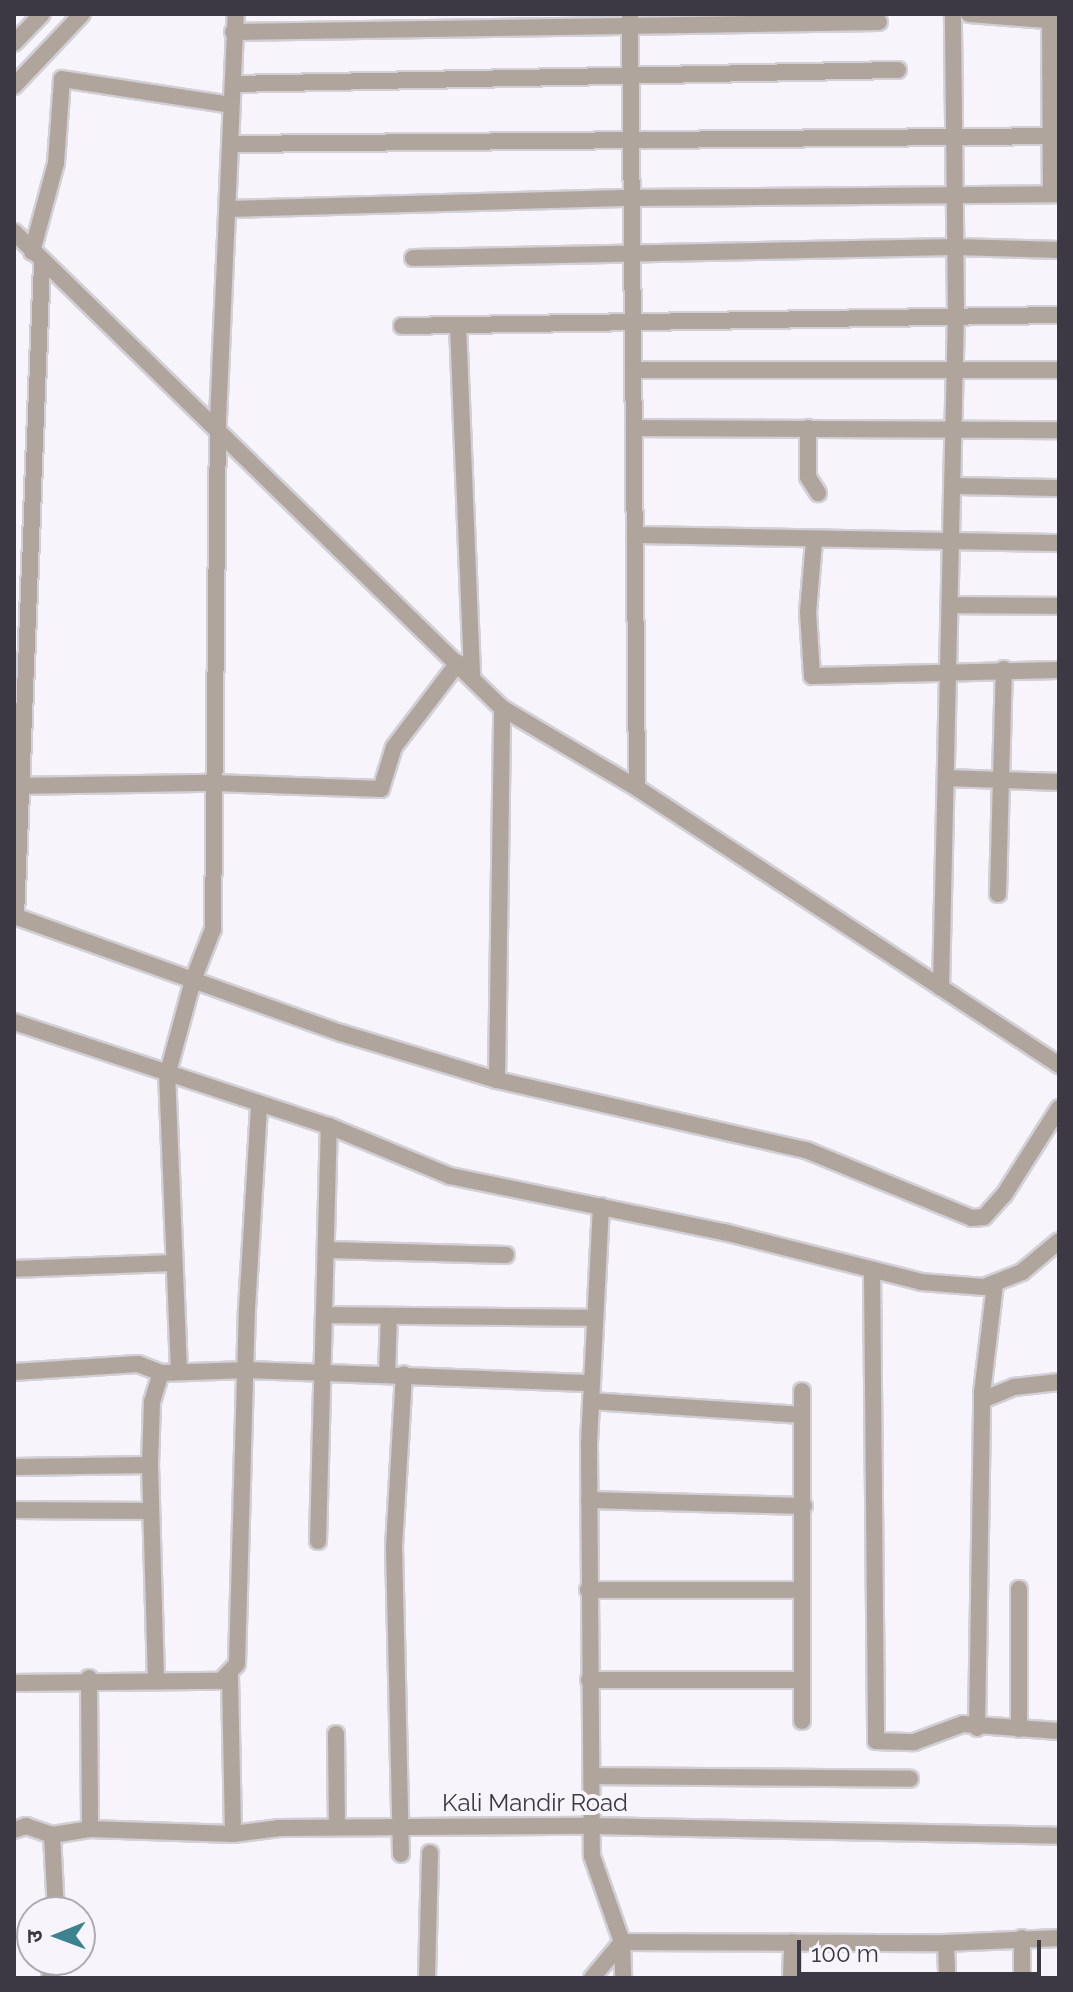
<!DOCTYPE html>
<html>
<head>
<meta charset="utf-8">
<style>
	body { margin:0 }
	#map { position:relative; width:1073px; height:1992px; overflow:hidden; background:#f7f5fb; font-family:Raleway,"Noto Sans Devanagari",sans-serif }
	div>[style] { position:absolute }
	.roads { filter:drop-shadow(2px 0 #d2cfd6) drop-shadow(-2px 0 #d2cfd6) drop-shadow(0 2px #d2cfd6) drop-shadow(0 -2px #d2cfd6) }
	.minor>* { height:16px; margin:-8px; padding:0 8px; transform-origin:8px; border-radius:8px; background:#b0a59c }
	span { translate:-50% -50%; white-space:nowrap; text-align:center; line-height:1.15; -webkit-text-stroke:8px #f7f5fb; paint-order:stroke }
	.street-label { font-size:24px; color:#3d3944 }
	.frame { position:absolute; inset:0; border:16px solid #3d3944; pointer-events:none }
	.north { position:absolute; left:16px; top:1896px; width:80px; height:80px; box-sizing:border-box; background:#f7f5fb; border:2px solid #adaab2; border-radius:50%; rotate:269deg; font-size:22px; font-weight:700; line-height:32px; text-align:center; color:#3d3944 }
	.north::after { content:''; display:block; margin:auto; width:28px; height:36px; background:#3d838f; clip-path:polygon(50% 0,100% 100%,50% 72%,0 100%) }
	.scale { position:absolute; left:797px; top:1940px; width:244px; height:36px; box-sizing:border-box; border:4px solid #3d3944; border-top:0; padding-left:10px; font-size:24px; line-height:28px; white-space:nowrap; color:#3d3944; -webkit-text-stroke:6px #f7f5fb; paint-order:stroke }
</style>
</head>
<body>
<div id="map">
	<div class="roads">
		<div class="minor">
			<i style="left:630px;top:14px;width:774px;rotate:89.48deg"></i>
			<i style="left:969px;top:14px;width:90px;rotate:4.4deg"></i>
			<i style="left:1050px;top:21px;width:173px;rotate:89.7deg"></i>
			<i style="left:233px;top:32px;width:646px;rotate:-0.89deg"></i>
			<i style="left:14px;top:43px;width:40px;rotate:-46deg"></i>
			<i style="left:233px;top:84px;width:665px;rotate:-1.21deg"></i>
			<i style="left:14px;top:86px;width:99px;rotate:-46.6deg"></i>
			<i style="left:231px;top:144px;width:828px;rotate:-0.55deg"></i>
			<i style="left:228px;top:209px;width:404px;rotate:-1.6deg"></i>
			<i style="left:632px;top:198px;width:427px;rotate:-0.5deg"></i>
			<i style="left:14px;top:232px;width:682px;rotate:44.29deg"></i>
			<i style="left:502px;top:708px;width:157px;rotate:30.7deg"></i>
			<i style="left:637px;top:788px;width:505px;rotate:33.28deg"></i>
			<i style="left:32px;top:252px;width:92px;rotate:-74.9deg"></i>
			<i style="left:56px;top:163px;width:84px;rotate:-85.9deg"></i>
			<i style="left:62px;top:79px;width:171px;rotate:8.7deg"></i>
			<i style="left:413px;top:258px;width:543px;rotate:-1.16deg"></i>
			<i style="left:956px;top:247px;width:103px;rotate:1.7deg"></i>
			<i style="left:458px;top:325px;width:352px;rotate:87.7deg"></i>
			<i style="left:402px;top:326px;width:657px;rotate:-0.96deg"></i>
			<i style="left:633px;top:370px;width:426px"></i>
			<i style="left:634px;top:428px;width:425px;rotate:0.3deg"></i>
			<i style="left:808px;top:428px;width:49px;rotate:90deg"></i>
			<i style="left:808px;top:477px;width:19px;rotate:58deg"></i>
			<i style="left:953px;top:486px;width:106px;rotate:1.1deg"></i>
			<i style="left:635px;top:535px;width:424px;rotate:1.1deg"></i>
			<i style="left:814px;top:541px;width:71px;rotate:94.8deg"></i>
			<i style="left:808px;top:612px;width:64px;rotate:86.4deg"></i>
			<i style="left:812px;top:676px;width:247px;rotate:-1.4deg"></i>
			<i style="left:950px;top:605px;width:109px;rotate:0.5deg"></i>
			<i style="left:946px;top:778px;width:113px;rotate:2deg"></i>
			<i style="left:14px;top:786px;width:200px;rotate:-0.9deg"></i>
			<i style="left:214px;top:783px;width:167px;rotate:2.1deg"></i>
			<i style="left:381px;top:789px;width:44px;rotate:-72.8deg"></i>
			<i style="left:394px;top:747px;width:106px;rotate:-52.7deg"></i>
			<i style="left:998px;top:894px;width:225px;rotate:-88.5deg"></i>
			<i style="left:14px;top:916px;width:347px;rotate:19.7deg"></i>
			<i style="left:341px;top:1033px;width:163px;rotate:16.8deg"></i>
			<i style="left:497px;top:1080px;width:317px;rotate:12.8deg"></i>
			<i style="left:806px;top:1150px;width:179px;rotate:22.3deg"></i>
			<i style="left:972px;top:1218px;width:12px;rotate:-5deg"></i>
			<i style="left:984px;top:1217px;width:30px;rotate:-48deg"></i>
			<i style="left:1004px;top:1195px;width:103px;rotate:-57.7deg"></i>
			<i style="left:16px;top:917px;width:654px;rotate:-87.72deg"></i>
			<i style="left:941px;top:988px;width:675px;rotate:-88.73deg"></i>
			<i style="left:956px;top:313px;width:299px;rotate:-90.6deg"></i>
			<i style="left:14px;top:1022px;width:332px;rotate:18.3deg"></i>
			<i style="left:329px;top:1126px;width:131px;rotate:22.5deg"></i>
			<i style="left:450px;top:1176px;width:280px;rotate:11.6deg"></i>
			<i style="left:724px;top:1232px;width:203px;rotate:14.2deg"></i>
			<i style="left:921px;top:1282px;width:63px;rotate:4.5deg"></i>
			<i style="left:984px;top:1287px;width:41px;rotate:-21.5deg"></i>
			<i style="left:1022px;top:1272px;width:48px;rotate:-40deg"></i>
			<i style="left:497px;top:1080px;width:372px;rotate:-89.2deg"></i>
			<i style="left:601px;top:1206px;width:239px;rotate:92.9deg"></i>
			<i style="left:589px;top:1445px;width:411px;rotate:89.6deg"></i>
			<i style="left:592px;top:1856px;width:91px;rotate:70.8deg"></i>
			<i style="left:622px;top:1942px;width:36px;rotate:88deg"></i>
			<i style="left:329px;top:1250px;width:177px;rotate:1.6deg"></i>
			<i style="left:14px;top:1269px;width:157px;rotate:-2.2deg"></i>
			<i style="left:872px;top:1270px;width:471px;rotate:89.5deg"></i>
			<i style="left:876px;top:1741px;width:38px;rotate:2deg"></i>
			<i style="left:914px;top:1742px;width:52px;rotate:-20.2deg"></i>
			<i style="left:963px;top:1724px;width:96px;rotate:4.2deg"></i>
			<i style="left:326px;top:1315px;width:269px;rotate:0.6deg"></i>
			<i style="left:179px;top:1371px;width:295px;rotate:-92.3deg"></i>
			<i style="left:167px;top:1076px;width:99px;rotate:-74.8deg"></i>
			<i style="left:193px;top:980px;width:55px;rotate:-68.6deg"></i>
			<i style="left:213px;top:929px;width:509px;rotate:-89.44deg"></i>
			<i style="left:218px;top:420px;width:406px;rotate:-87.5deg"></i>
			<i style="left:14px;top:1372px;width:124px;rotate:-3.7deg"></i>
			<i style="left:138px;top:1364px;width:25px;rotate:21deg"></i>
			<i style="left:161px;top:1373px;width:87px;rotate:-2deg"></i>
			<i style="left:248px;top:1370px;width:344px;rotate:2.2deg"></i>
			<i style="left:387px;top:1375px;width:59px;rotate:-88.1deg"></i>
			<i style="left:982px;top:1400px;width:35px;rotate:-22deg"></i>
			<i style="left:1014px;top:1387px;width:45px;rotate:-6.3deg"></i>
			<i style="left:591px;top:1401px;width:211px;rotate:3.8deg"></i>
			<i style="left:14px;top:1467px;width:136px;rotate:-0.8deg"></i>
			<i style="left:589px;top:1500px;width:215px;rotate:1.6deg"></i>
			<i style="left:14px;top:1510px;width:136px;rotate:0.4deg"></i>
			<i style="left:318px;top:1541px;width:415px;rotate:-88.5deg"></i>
			<i style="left:588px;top:1590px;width:212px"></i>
			<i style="left:230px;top:1676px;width:158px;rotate:88.9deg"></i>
			<i style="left:89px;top:1678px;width:151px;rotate:89.6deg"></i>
			<i style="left:156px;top:1680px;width:215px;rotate:-91.6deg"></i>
			<i style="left:150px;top:1465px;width:63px;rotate:-88.2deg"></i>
			<i style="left:152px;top:1402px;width:30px;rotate:-73deg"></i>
			<i style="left:589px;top:1680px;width:213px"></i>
			<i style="left:14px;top:1683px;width:207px;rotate:-0.6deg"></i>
			<i style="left:221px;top:1681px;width:23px;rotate:-47deg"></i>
			<i style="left:237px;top:1664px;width:355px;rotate:-88.4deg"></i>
			<i style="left:247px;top:1309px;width:203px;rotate:-86.6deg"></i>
			<i style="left:802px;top:1721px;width:330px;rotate:-90deg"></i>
			<i style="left:977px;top:1728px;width:335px;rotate:-89.1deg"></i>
			<i style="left:982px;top:1393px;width:110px;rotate:-83.2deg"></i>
			<i style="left:1019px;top:1729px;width:140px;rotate:-90deg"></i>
			<i style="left:336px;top:1734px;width:93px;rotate:89.4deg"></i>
			<i style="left:593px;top:1776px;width:317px;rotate:0.5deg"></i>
			<i style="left:14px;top:1830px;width:13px;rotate:-18deg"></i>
			<i style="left:26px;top:1826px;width:28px;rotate:19deg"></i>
			<i style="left:52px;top:1835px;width:38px;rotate:-9deg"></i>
			<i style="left:90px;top:1829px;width:143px;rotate:2deg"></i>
			<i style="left:233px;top:1834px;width:47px;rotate:-7.3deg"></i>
			<i style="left:280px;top:1828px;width:314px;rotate:-0.4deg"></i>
			<i style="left:594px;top:1826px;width:465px;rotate:1.2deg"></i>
			<i style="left:52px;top:1835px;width:77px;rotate:87deg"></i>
			<i style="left:401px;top:1854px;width:307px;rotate:-91.3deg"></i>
			<i style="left:394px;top:1547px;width:173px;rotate:-86.7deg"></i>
			<i style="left:946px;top:1943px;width:35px;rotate:88deg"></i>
			<i style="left:50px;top:1978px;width:18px;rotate:-81deg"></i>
			<i style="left:427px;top:1978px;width:125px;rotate:-88.6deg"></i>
			<i style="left:592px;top:1978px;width:47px;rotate:-50.2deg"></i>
			<i style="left:622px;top:1942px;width:324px;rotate:0.2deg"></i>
			<i style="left:946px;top:1943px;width:113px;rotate:-2.5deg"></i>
			<i style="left:791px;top:1978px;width:36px;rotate:-88deg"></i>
			<i style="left:1022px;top:1978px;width:40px;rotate:-90deg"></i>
		</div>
	</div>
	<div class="street-label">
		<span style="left:535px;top:1803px">Kali Mandir Road</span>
	</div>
	<div class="frame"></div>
	<div class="north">उ</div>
	<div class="scale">100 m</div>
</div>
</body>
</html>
